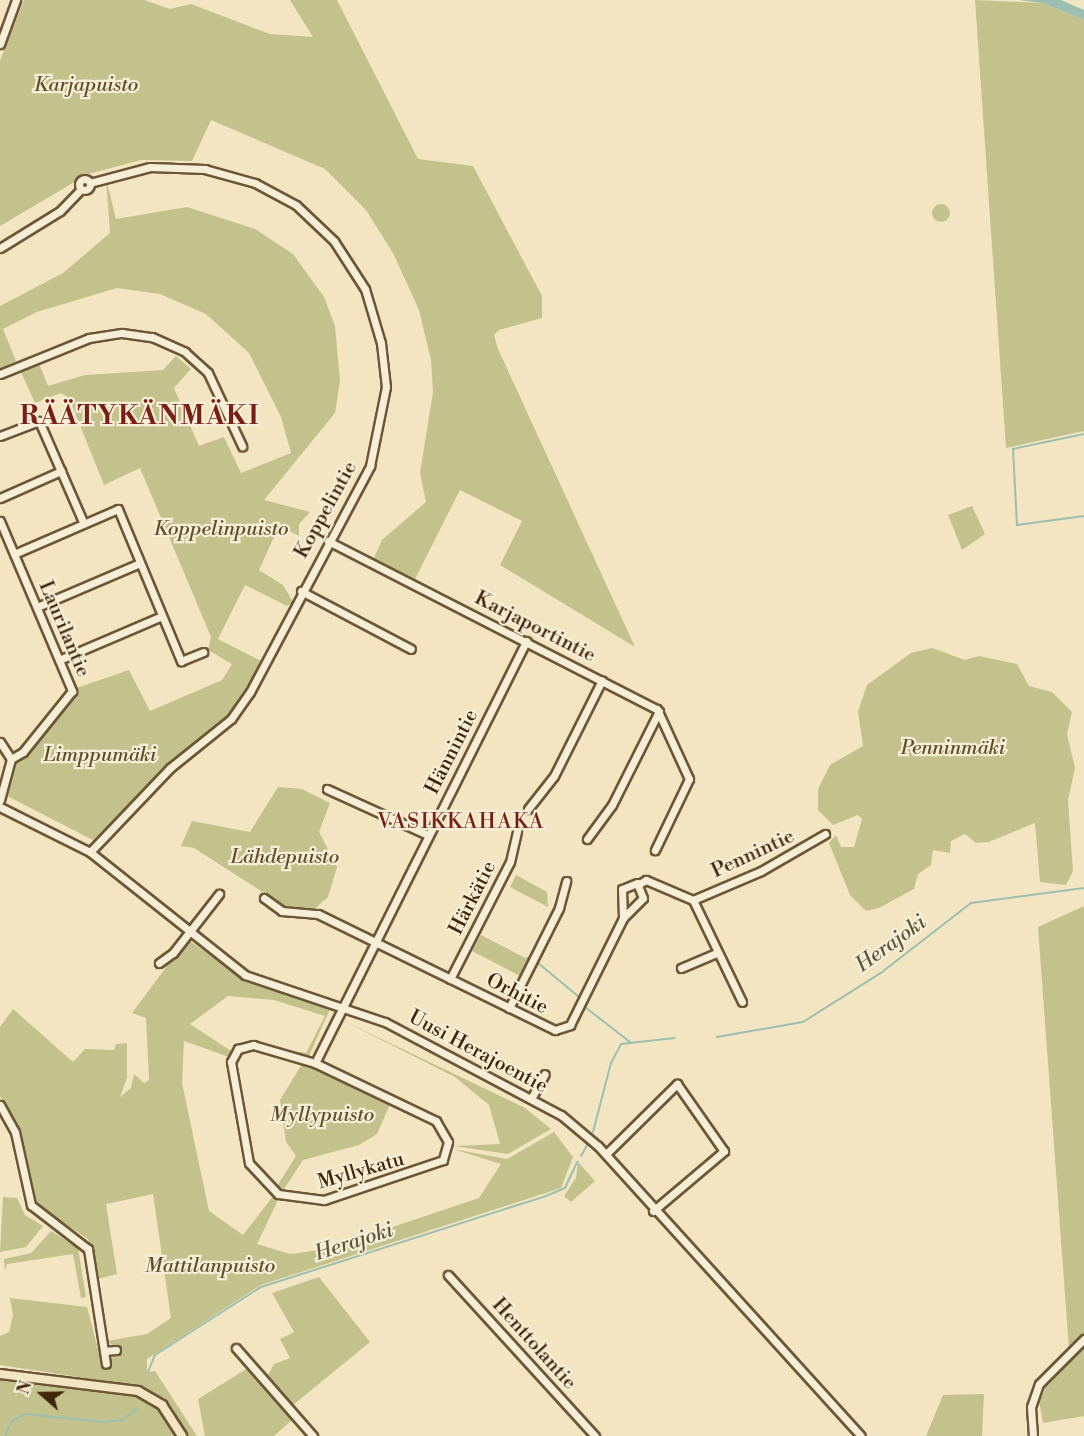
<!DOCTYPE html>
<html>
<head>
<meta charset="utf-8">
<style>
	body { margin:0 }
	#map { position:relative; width:1084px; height:1436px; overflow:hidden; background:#f3e5c1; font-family:"Libre Bodoni",serif }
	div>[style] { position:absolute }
	.green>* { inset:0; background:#c3c28d }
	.round { border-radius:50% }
	.water>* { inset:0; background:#9bbfb1 }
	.stream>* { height:2px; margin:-1px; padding:0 1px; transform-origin:1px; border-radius:1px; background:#9bbfb1 }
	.roads { filter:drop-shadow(2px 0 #6d5636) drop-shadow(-2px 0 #6d5636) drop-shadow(0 2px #6d5636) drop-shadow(0 -2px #6d5636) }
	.minor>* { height:7px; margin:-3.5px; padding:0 3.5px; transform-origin:3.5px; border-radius:3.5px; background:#f7eed7 }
	.minor>.ring { margin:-3.5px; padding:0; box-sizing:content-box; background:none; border:7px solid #f7eed7; border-radius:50% }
	.major>* { height:8px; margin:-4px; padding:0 4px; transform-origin:4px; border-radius:4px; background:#f3e5c1 }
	span { translate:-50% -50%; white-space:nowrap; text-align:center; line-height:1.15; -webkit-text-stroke:4.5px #f7eed7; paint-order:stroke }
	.park-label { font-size:20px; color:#614d29; font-style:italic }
	.street-label { font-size:20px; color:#402608 }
	.neighbourhood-label { font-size:21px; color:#7a1f14; letter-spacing:1.5px }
	.water-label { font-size:21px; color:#5b543b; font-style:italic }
	.district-label { font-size:26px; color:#7a1f14; font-weight:700; letter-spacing:1.5px }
	.north { position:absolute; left:12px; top:1364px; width:60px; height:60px; -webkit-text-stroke:4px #f7eed7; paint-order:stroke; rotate:290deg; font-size:16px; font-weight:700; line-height:24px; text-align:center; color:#402608 }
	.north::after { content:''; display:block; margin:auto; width:21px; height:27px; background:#402608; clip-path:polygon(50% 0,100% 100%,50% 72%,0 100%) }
</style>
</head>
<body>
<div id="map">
	<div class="green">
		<i style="clip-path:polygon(24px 0,144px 0,170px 9px,191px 4px,270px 34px,313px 37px,290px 0,337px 0,418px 159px,473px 166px,542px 296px,542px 318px,499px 330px,494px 335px,498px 349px,635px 647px,500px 565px,522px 521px,460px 490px,415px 579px,374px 558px,382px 540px,426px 502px,420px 473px,433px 392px,431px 360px,419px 310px,394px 255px,366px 210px,325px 169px,211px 120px,192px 161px,141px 160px,88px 174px,0 226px,0 61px)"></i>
		<i style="clip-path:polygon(975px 0,1043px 3px,1084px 20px,1084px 431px,1006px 448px)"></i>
		<i style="clip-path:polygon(106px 178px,116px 219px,187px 207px,255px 229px,293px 254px,324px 297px,335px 326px,340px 381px,335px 413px,264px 500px,310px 512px,299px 524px,299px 536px,279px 526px,259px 570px,283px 585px,293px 602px,287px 606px,245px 585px,218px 639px,263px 662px,261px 667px,235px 710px,93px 840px,5px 795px,17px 761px,53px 725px,79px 687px,129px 670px,150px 711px,222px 680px,232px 664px,208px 650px,211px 637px,140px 468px,104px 485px,69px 398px,61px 393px,35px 403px,20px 370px,38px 361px,48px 386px,85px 375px,163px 370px,176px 356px,191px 369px,174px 388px,199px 446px,224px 437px,241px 473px,291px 453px,281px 417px,249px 353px,206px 314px,160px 294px,117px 288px,37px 312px,3px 329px,16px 361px,0 369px,0 306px,63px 273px,110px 233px)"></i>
		<i class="round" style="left:932px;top:204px;width:18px;height:18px"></i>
		<i style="clip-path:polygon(972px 506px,985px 534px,962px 550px,948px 515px)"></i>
		<i style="clip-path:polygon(932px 648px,965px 660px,979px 656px,1017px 664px,1029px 686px,1052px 692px,1072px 712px,1067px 734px,1075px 768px,1068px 800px,1073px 871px,1066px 885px,1040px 882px,1035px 823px,989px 842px,976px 843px,965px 834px,951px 841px,950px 853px,933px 850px,931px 865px,918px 874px,914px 889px,879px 908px,866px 911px,850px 895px,829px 843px,836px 835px,841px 847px,854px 847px,862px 819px,858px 815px,833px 825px,818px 810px,818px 789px,830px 765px,863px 746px,858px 711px,867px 685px,911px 653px)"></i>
		<i style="clip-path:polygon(278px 787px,302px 789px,330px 803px,319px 832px,337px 867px,328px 897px,312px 911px,273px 906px,261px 891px,194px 848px,181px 846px,192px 821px,250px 832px)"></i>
		<i style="clip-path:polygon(516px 875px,547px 892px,548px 907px,510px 887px)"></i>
		<i style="clip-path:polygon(1084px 906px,1084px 1333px,1069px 1349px,1038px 927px)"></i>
		<i style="clip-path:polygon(481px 935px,531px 961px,522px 977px,472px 951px)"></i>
		<i style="clip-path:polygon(187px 939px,251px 983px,331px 1007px,309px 1056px,295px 1051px,306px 1053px,325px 1016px,274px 1000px,228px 996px,190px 1024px,231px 1051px,229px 1057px,184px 1041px,182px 1083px,209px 1211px,243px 1235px,274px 1195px,279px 1198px,257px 1244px,290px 1254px,327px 1249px,479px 1198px,501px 1164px,453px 1149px,507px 1159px,554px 1132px,573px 1157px,561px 1188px,261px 1285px,147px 1359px,147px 1372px,155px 1371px,197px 1436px,188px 1436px,166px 1402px,137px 1386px,0 1365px,0 1336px,9px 1332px,13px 1315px,10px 1298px,87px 1307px,102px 1365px,121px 1352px,107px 1341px,147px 1334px,171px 1318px,153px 1194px,106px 1204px,117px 1274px,98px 1279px,88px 1239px,34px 1203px,21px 1132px,0 1096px,0 1027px,13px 1009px,73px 1062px,85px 1049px,114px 1050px,116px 1044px,127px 1043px,127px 1078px,120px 1097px,131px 1088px,134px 1074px,144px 1083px,149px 1080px,146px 1018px,132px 1013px)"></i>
		<i style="clip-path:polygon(340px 1019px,525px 1108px,551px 1129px,508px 1154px,454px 1146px,500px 1144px,489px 1105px,455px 1077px)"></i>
		<i style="clip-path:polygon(303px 1060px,391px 1102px,377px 1134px,359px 1145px,303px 1160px,282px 1192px,269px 1185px,277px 1186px,296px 1156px,286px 1142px,280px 1100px,302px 1064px,297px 1061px)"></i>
		<i style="clip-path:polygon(578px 1162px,595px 1181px,571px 1202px,564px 1196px,576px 1178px)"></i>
		<i style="clip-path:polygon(3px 1197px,17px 1198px,25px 1215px,43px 1226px,26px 1247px,0 1252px)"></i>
		<i style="clip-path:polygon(51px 1231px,78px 1248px,86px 1297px,81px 1298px,73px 1254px,7px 1264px,5px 1271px,4px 1259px,31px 1253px)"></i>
		<i style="clip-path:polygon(319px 1277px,370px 1342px,293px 1405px,267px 1377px,274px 1364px,290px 1358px,280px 1339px,294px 1332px,272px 1293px)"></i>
		<i style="clip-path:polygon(1084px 1347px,1084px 1416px,1043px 1423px,1039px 1401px,1046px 1387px)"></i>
		<i style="clip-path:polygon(248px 1368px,293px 1419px,274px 1436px,205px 1436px,198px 1399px)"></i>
		<i style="clip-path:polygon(0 1378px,143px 1398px,163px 1413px,176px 1436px,0 1436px)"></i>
		<i style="clip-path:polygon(984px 1394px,982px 1436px,926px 1436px,943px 1395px)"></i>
	</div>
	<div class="water">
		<i style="clip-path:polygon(1019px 0,1061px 0,1084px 10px,1084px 20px,1043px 3px)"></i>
	</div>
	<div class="stream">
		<i style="left:1084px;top:434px;width:73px;rotate:168.1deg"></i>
		<i style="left:1013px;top:449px;width:76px;rotate:87deg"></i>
		<i style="left:1017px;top:525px;width:68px;rotate:-7.7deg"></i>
		<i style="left:527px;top:958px;width:1px"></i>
		<i style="left:538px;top:963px;width:53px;rotate:39.7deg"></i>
		<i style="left:585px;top:1007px;width:57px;rotate:37.9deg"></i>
		<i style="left:717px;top:1037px;width:87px;rotate:-9.9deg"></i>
		<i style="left:803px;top:1022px;width:93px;rotate:-32.3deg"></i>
		<i style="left:882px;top:972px;width:113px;rotate:-37.8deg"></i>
		<i style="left:971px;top:903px;width:114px;rotate:-7.6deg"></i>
		<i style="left:593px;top:1132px;width:71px;rotate:-75.4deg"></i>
		<i style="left:611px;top:1063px;width:21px;rotate:-62deg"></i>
		<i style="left:621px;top:1044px;width:54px;rotate:-6.3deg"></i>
		<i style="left:581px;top:1156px;width:13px;rotate:-61deg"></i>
		<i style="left:148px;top:1372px;width:18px;rotate:-68deg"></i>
		<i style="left:155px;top:1355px;width:126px;rotate:-32.7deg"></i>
		<i style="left:261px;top:1287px;width:299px;rotate:-17.7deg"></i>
		<i style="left:546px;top:1196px;width:21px;rotate:-23deg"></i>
		<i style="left:565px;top:1188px;width:29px;rotate:-65deg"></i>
		<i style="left:5px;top:1436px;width:17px;rotate:-65deg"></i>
		<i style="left:12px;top:1421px;width:15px;rotate:-28deg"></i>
		<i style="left:25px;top:1414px;width:79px;rotate:5.8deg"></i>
		<i style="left:104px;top:1422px;width:18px;rotate:-6deg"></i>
		<i style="left:122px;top:1420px;width:18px;rotate:-38deg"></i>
	</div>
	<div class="roads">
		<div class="minor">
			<i style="left:0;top:44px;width:47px;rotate:-70deg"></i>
			<i class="ring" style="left:79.5px;top:179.5px;width:4px;height:4px"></i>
			<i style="left:0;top:248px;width:70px;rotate:-31.7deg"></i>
			<i style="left:60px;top:211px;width:30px;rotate:-46deg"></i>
			<i style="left:0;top:374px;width:96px;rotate:-22deg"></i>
			<i style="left:89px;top:338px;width:33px;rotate:-9deg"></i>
			<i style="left:122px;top:333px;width:30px;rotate:8deg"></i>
			<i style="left:152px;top:337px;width:36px;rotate:24deg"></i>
			<i style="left:185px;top:352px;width:31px;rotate:42deg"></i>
			<i style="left:208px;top:373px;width:81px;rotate:65deg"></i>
			<i style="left:0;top:436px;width:42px;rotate:-21deg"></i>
			<i style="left:39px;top:421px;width:112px;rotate:66.4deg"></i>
			<i style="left:0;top:498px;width:67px;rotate:-23.9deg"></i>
			<i style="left:0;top:521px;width:185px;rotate:67deg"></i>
			<i style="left:72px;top:691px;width:78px;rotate:128.8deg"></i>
			<i style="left:23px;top:752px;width:14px;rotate:150deg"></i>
			<i style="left:328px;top:541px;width:369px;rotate:27.1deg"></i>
			<i style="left:657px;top:709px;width:77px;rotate:65.4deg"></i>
			<i style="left:689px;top:779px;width:79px;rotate:115.6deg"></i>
			<i style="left:14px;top:554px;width:113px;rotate:-23.4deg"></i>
			<i style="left:118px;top:509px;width:165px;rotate:67.5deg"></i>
			<i style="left:181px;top:661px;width:24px;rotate:-22deg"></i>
			<i style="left:301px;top:591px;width:124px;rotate:27.8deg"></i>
			<i style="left:37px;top:607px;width:112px;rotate:-23.1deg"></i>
			<i style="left:59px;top:660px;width:112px;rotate:-23.1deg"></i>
			<i style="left:0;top:742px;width:20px;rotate:57deg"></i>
			<i style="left:327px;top:789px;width:111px;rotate:24.5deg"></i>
			<i style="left:0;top:800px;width:42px;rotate:-75deg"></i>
			<i style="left:0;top:807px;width:101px;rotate:26.6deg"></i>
			<i style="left:90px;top:852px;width:198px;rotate:38.4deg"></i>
			<i style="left:245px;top:975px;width:148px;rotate:18.6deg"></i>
			<i style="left:385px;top:1022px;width:199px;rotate:27.9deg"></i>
			<i style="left:561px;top:1115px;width:48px;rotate:40deg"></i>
			<i style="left:598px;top:1146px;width:391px;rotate:47.8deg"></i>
			<i style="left:528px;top:809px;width:42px;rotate:-51.8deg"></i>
			<i style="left:554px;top:776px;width:107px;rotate:-63.4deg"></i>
			<i style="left:587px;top:839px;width:42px;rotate:-53.7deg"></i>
			<i style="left:612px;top:805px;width:105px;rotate:-63.4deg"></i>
			<i style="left:90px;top:852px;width:116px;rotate:-46.4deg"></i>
			<i style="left:170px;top:768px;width:78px;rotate:-38.8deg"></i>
			<i style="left:231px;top:719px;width:33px;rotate:-55deg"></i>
			<i style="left:250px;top:692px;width:256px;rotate:-62deg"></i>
			<i style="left:370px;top:466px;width:81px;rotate:-78.6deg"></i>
			<i style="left:386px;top:387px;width:44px;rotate:-96.5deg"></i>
			<i style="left:381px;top:343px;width:56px;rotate:-106.5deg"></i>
			<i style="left:365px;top:289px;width:57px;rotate:-122.9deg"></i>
			<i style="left:334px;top:241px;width:52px;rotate:-136.5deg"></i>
			<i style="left:296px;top:205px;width:47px;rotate:-151.8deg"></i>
			<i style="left:255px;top:183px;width:52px;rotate:-164.4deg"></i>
			<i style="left:205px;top:169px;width:55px;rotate:-177.9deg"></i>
			<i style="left:150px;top:167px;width:62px;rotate:165.1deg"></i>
			<i style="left:639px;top:884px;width:8px;rotate:-30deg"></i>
			<i style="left:646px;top:880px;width:51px;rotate:23.1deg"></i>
			<i style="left:693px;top:900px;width:74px;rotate:-23.1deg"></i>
			<i style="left:761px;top:871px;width:74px;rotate:-30deg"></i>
			<i style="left:264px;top:898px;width:22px;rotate:36deg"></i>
			<i style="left:282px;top:911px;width:36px;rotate:5deg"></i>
			<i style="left:318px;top:914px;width:264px;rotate:26.1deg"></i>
			<i style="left:555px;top:1030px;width:16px;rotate:-18deg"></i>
			<i style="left:570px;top:1025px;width:119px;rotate:-63.6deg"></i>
			<i style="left:623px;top:918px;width:28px;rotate:-45deg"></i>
			<i style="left:643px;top:898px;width:16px;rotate:-112deg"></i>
			<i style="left:637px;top:883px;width:16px;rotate:158deg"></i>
			<i style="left:622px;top:889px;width:29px;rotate:88deg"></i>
			<i style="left:693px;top:900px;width:113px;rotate:64.3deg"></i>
			<i style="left:159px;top:963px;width:17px;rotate:-36deg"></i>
			<i style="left:173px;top:953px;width:75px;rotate:-52.1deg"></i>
			<i style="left:681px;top:968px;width:39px;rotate:-23deg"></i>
			<i style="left:450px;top:979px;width:131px;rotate:-62.9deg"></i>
			<i style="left:510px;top:862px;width:32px;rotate:-77deg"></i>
			<i style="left:509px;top:1008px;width:112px;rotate:-63.4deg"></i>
			<i style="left:559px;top:908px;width:28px;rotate:-75deg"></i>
			<i style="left:315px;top:1063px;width:134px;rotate:25.6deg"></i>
			<i style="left:436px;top:1121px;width:24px;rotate:60deg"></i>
			<i style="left:448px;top:1142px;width:19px;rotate:106deg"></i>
			<i style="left:443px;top:1160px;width:126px;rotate:161.4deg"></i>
			<i style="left:324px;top:1200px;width:46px;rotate:-172.6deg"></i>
			<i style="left:278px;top:1194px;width:42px;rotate:-133.1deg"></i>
			<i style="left:249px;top:1163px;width:103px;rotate:-100.1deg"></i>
			<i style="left:231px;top:1062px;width:15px;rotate:-62deg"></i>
			<i style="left:238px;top:1049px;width:16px;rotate:-15deg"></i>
			<i style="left:253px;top:1045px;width:65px;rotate:16.2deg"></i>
			<i style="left:315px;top:1063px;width:472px;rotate:-63.4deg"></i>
			<i style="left:532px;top:1097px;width:26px;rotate:-61deg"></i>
			<i style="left:0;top:1105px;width:31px;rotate:61deg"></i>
			<i style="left:15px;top:1132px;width:75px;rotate:77.6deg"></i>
			<i style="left:31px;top:1205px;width:72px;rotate:37.7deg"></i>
			<i style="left:88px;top:1249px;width:116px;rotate:81.1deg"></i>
			<i style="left:606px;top:1154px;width:100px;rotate:-44.6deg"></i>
			<i style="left:677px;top:1084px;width:82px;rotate:55deg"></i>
			<i style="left:724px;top:1151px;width:93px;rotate:139.8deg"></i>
			<i style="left:448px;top:1275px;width:218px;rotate:47.6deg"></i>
			<i style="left:236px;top:1348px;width:117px;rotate:48.8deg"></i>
			<i style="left:104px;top:1351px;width:12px;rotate:-5deg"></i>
			<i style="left:1033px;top:1436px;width:29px;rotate:-94deg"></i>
			<i style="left:1031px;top:1407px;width:24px;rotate:-71deg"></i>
			<i style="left:1039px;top:1384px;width:64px;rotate:-45deg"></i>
		</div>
		<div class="major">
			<i style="left:0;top:1374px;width:139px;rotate:7deg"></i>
			<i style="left:138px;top:1391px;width:28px;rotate:30deg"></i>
			<i style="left:162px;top:1405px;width:37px;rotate:57deg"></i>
		</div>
	</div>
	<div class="park-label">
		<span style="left:86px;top:85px">Karjapuisto</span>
		<span style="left:221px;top:529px">Koppelinpuisto</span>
		<span style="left:953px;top:748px">Penninmäki</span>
		<span style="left:100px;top:755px">Limppumäki</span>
		<span style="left:285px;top:857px">Lähdepuisto</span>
		<span style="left:322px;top:1115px">Myllypuisto</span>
		<span style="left:210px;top:1266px">Mattilanpuisto</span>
	</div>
	<div class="street-label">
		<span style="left:326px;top:510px;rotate:-61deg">Koppelintie</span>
		<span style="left:535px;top:627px;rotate:27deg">Karjaportintie</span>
		<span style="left:64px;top:629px;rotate:67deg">Laurilantie</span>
		<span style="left:452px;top:752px;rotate:-63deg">Hännintie</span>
		<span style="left:753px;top:854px;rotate:-25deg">Pennintie</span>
		<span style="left:473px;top:898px;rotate:-63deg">Härkätie</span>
		<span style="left:517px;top:994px;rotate:27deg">Orhitie</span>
		<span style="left:478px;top:1052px;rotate:28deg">Uusi Herajoentie</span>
		<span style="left:361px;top:1171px;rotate:-16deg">Myllykatu</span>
		<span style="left:534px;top:1344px;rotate:48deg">Henttolantie</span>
	</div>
	<div class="neighbourhood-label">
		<span style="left:461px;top:822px">VASIKKAHAKA</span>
	</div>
	<div class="water-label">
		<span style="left:891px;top:944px;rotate:-36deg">Herajoki</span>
		<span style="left:354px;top:1242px;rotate:-18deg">Herajoki</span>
	</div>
	<div class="district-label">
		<span style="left:140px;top:417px">RÄÄTYKÄNMÄKI</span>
	</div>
	<div class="north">N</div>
</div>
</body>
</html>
